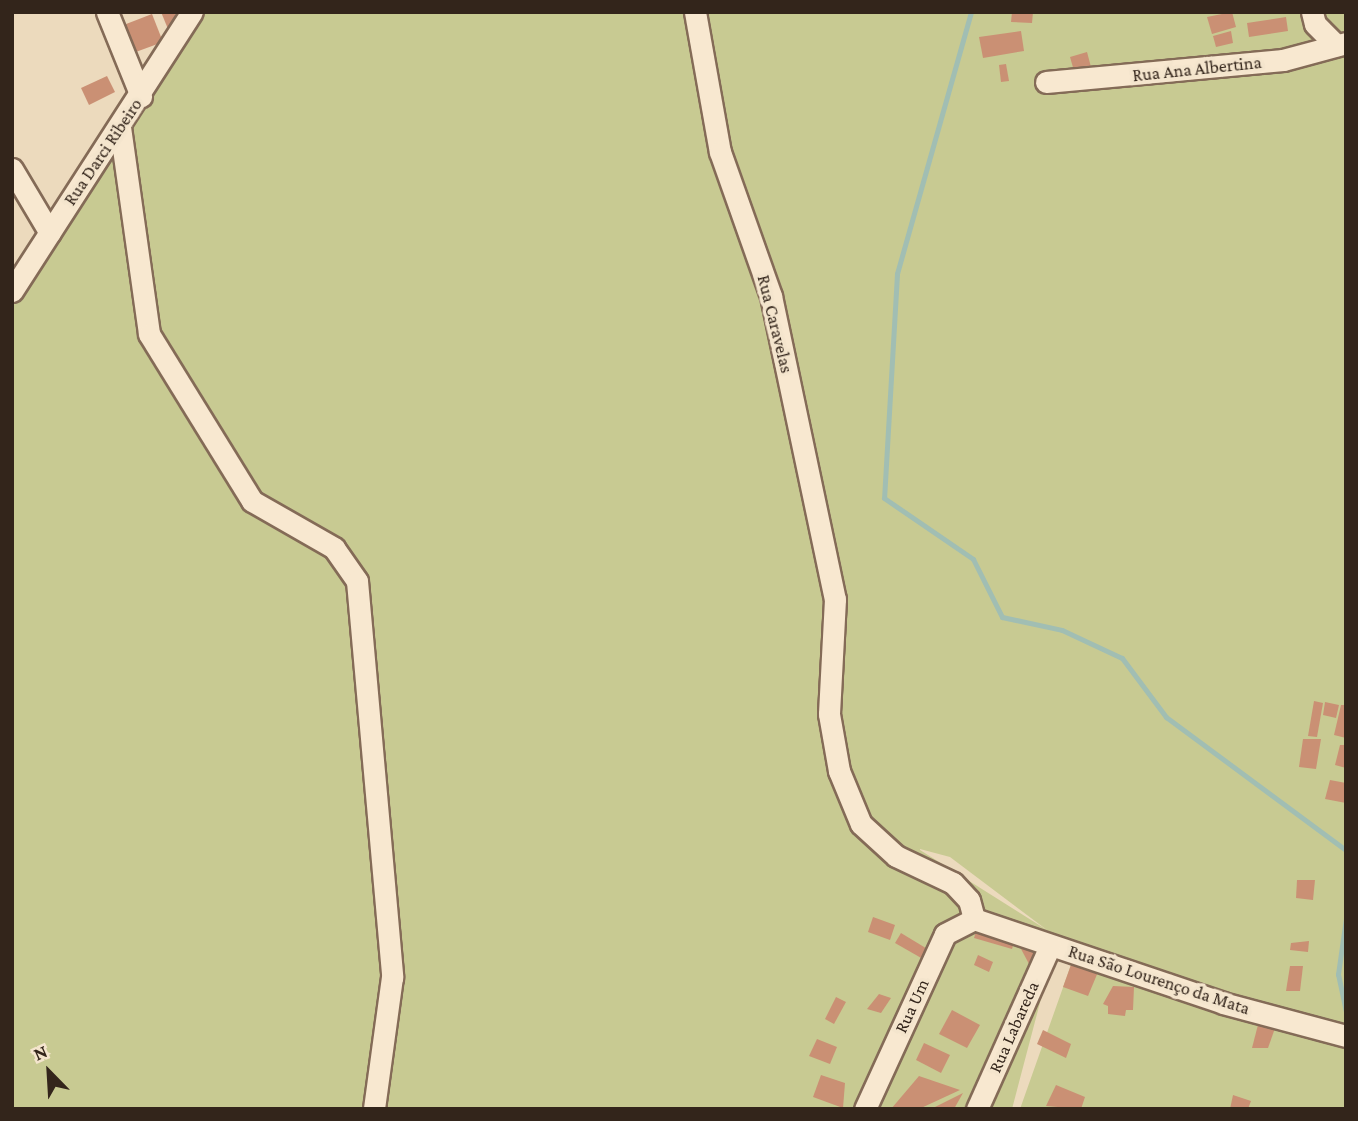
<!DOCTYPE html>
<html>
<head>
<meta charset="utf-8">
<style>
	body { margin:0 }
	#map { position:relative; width:1358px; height:1121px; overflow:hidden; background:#ecdabd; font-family:"Crimson Pro",serif }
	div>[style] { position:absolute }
	.green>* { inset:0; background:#c8ca92 }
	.stream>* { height:5px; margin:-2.5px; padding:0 2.5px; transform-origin:2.5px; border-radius:2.5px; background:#a1beb3 }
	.building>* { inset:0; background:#ca9074 }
	.roads { filter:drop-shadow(2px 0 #846b57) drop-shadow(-2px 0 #846b57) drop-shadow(0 2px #846b57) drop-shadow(0 -2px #846b57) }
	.minor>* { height:21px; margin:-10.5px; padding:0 10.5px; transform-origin:10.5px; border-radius:10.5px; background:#f8e8d0 }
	span { translate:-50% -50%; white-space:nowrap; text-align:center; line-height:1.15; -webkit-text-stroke:7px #f4e5cd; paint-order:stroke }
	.street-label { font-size:18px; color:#33251b }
	.frame { position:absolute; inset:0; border:14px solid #33251b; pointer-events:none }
	.north { position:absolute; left:14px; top:1037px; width:70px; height:70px; -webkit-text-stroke:5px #f4e5cd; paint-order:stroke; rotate:336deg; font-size:19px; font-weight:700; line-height:28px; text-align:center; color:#33251b }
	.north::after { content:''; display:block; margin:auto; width:24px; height:32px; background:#33251b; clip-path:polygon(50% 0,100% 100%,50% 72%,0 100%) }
</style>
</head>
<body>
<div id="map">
	<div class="green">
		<i style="clip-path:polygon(evenodd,201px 12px,1346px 12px,1346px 1109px,1020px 1109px,1072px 962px,1057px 938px,1012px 1109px,12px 1109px,12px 298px,201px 12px,920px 849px,950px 857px,1047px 930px,920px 850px,920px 849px)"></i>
	</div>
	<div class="stream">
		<i style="left:971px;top:12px;width:272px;rotate:105.8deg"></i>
		<i style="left:897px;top:274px;width:224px;rotate:93.3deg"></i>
		<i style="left:884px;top:498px;width:108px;rotate:34.4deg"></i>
		<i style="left:973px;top:559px;width:65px;rotate:63.4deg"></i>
		<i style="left:1002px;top:617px;width:61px;rotate:12.2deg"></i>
		<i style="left:1062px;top:630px;width:66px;rotate:25deg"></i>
		<i style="left:1122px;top:658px;width:74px;rotate:53.3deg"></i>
		<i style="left:1166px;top:717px;width:224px;rotate:36.5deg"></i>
		<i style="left:1346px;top:918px;width:57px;rotate:98.1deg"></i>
		<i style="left:1338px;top:974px;width:39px;rotate:78deg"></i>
	</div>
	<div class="building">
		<i style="clip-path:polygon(161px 12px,174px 12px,179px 24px,168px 29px)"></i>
		<i style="clip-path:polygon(1012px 12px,1033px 12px,1032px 23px,1011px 22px)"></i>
		<i style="clip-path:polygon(1232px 12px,1236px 27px,1212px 34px,1207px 17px)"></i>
		<i style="clip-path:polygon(152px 14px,163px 42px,133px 53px,121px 26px)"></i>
		<i style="clip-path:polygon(1286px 17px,1288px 31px,1249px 37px,1247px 23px)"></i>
		<i style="clip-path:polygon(1021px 31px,1024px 51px,983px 58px,979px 37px)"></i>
		<i style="clip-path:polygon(1231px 31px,1233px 43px,1216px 47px,1213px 36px)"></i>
		<i style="clip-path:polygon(1087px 52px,1091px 67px,1074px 71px,1070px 57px)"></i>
		<i style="clip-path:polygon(1006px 64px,1009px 81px,1001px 82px,999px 65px)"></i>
		<i style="clip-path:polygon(107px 76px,115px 92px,89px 105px,81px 88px)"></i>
		<i style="clip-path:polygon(1314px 701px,1323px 703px,1317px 737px,1308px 736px)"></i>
		<i style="clip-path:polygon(1325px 702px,1339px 705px,1336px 718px,1323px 715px)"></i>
		<i style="clip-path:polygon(1341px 705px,1346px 705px,1346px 738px,1334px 735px)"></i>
		<i style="clip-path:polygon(1303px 739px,1321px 739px,1316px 769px,1299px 767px)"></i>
		<i style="clip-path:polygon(1340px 745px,1346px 745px,1346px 768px,1335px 765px)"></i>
		<i style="clip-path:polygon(1330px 780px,1346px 783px,1346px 803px,1325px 799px)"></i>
		<i style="clip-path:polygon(1297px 880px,1315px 880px,1313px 900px,1296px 898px)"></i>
		<i style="clip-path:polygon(873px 917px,895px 925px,890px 940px,868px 932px)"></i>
		<i style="clip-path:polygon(977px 928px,1015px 939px,1012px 949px,974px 938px)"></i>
		<i style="clip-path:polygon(901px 933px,929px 950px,923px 959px,895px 943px)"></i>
		<i style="clip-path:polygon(1309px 941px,1308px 952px,1290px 950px,1291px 943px)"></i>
		<i style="clip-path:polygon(1023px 943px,1034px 946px,1038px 954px,1029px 964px,1020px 947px)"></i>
		<i style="clip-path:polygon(978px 955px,993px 962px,989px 972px,974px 965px)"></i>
		<i style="clip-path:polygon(1072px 962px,1098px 972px,1088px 996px,1063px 987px)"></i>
		<i style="clip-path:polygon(1290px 966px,1303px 966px,1300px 991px,1286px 991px)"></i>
		<i style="clip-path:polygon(1113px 986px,1134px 987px,1133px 1010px,1126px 1010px,1125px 1016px,1108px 1014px,1108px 1006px,1103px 1004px)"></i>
		<i style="clip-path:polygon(879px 994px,891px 998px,881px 1013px,867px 1009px)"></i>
		<i style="clip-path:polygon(836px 997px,846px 1002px,834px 1024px,825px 1019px)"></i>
		<i style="clip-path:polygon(952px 1010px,980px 1025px,967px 1048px,939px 1034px)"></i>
		<i style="clip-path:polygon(1260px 1017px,1279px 1017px,1268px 1048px,1252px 1048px)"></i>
		<i style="clip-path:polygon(1043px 1030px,1071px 1044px,1066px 1058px,1037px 1044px)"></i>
		<i style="clip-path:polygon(817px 1039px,837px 1047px,830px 1064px,809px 1056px)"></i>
		<i style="clip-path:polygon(924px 1043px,950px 1055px,941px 1073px,916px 1060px)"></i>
		<i style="clip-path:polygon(821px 1075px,845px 1083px,843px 1108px,813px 1097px)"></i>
		<i style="clip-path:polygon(919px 1076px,960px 1090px,919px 1109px,891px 1109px)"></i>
		<i style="clip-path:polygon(1056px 1085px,1085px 1097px,1081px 1109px,1046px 1106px)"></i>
		<i style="clip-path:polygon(963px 1093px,954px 1109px,931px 1109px)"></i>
		<i style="clip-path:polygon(1233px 1095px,1251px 1101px,1248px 1109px,1230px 1109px)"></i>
	</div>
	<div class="roads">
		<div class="minor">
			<i style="left:107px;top:12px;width:91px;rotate:68deg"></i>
			<i style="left:695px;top:12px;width:142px;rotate:79.9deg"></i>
			<i style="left:720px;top:152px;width:153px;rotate:70.5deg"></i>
			<i style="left:771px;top:296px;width:310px;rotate:78.1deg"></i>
			<i style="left:835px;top:599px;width:115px;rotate:93deg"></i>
			<i style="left:829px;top:714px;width:58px;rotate:80deg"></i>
			<i style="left:839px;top:771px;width:57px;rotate:67.5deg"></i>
			<i style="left:861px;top:824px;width:47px;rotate:42.4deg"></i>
			<i style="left:896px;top:856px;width:63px;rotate:25.3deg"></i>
			<i style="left:953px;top:883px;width:23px;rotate:47deg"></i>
			<i style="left:969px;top:900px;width:20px;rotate:75deg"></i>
			<i style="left:1312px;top:12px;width:12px;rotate:76deg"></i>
			<i style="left:1315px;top:24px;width:30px;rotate:45deg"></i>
			<i style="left:1046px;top:82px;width:238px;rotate:-5.3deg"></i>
			<i style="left:1283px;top:60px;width:65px;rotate:-15.1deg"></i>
			<i style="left:120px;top:127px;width:209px;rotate:82deg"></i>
			<i style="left:149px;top:334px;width:196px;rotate:58.3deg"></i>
			<i style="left:252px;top:501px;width:95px;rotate:29.8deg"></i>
			<i style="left:334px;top:548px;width:40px;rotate:55.1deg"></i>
			<i style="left:357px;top:581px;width:398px;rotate:84.9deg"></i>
			<i style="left:392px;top:977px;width:133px;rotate:97.8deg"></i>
			<i style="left:12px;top:169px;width:74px;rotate:59.3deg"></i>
			<i style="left:12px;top:291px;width:332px;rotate:-57.2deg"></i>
			<i style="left:974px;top:919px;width:263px;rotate:18.6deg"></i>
			<i style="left:1223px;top:1003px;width:127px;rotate:15deg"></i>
			<i style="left:865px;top:1109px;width:192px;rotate:-65.4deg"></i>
			<i style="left:945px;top:934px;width:33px;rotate:-27deg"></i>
			<i style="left:977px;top:1109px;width:179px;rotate:-65.9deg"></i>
		</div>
	</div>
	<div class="street-label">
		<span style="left:1197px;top:69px;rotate:-6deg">Rua Ana Albertina</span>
		<span style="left:103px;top:152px;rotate:-56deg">Rua Darci Ribeiro</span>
		<span style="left:775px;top:324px;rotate:76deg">Rua Caravelas</span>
		<span style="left:1159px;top:980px;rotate:18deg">Rua São Lourenço da Mata</span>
		<span style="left:912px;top:1006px;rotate:-65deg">Rua Um</span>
		<span style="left:1014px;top:1027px;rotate:-66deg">Rua Labareda</span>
	</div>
	<div class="frame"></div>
	<div class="north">N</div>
</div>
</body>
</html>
